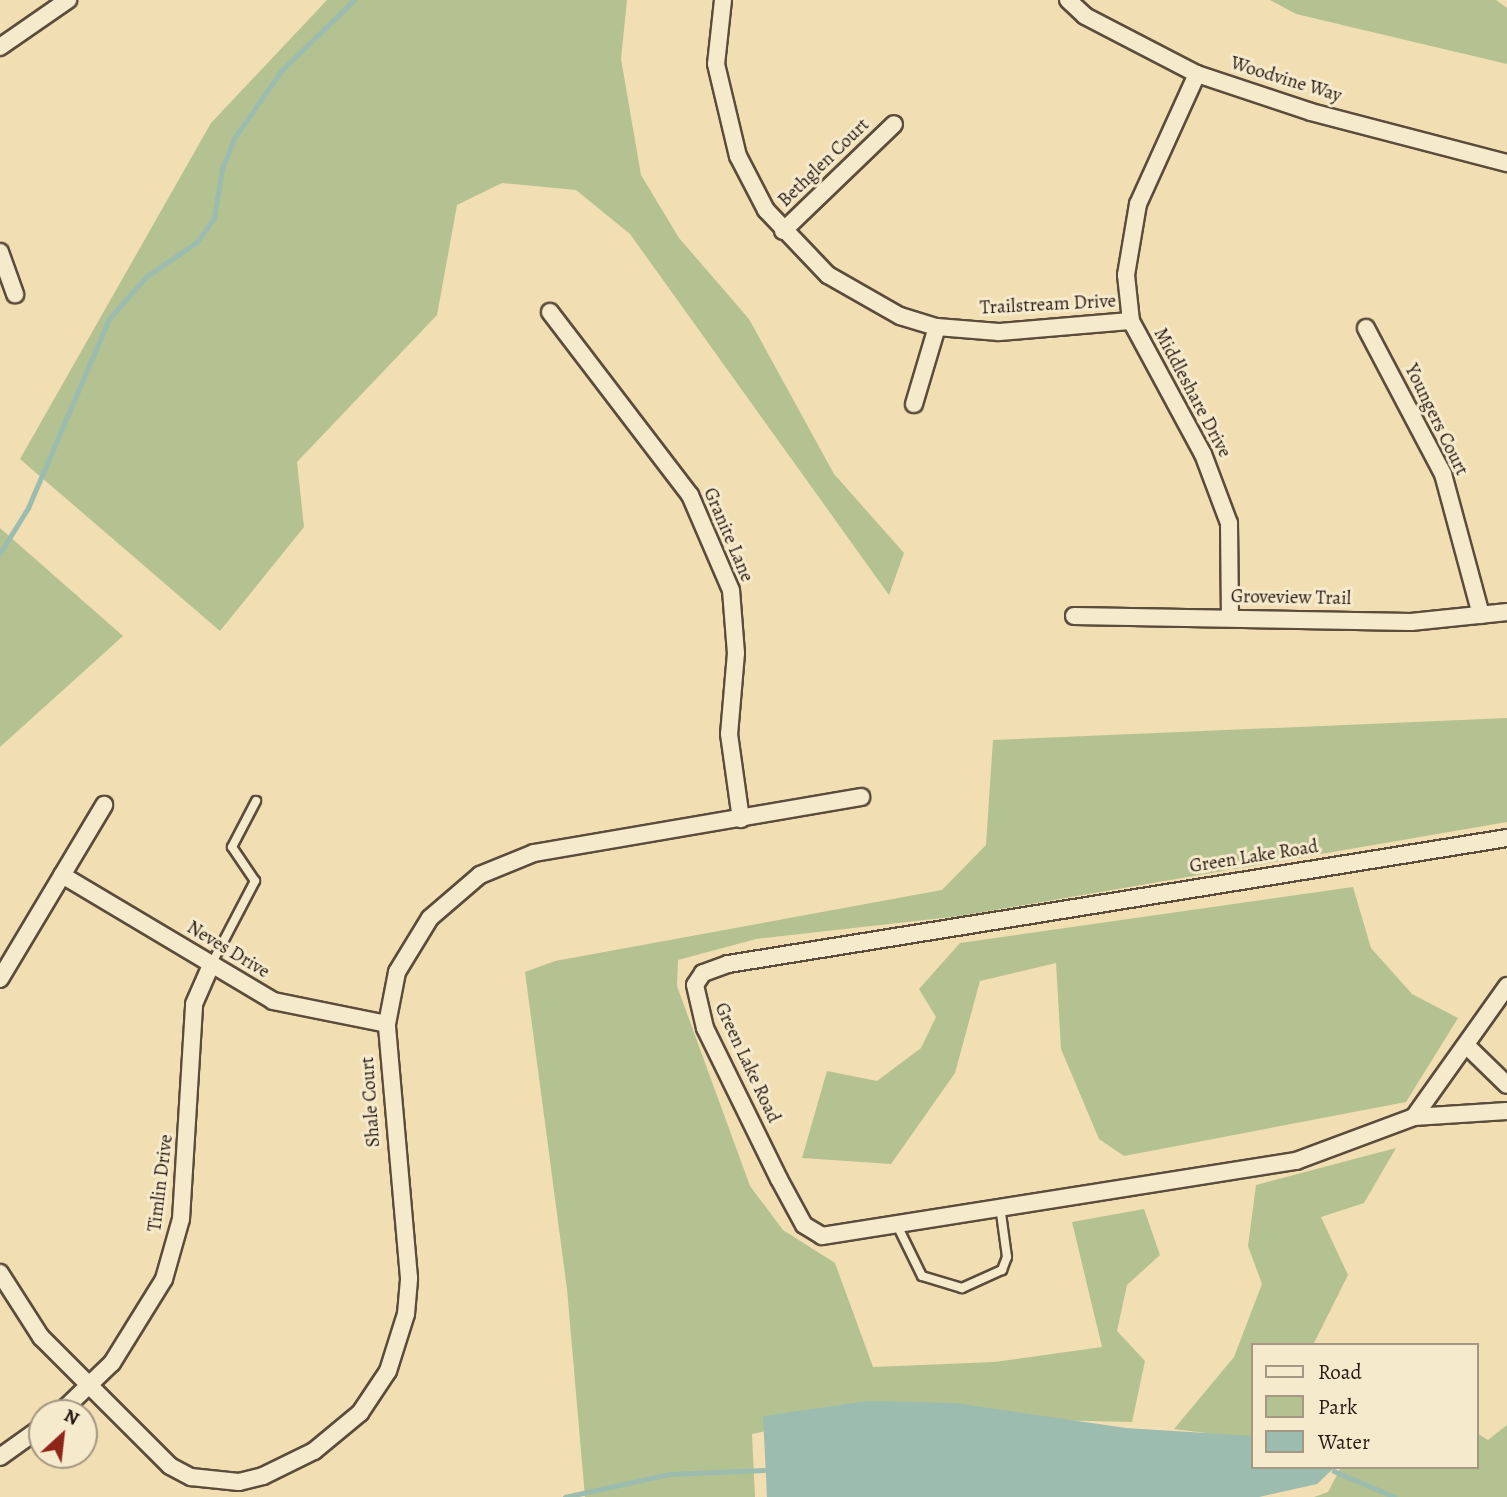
<!DOCTYPE html>
<html>
<head>
<meta charset="utf-8">
<style>
	body { margin:0 }
	#map { position:relative; width:1507px; height:1497px; overflow:hidden; background:#f1deb2; font-family:Alegreya,serif }
	div>[style] { position:absolute }
	.green>* { inset:0; background:#b4c291 }
	.water>* { inset:0; background:#9bbcae }
	.stream>* { height:4.5px; margin:-2.25px; padding:0 2.25px; transform-origin:2.25px; border-radius:2.25px; background:#9bbcae }
	.roads { filter:drop-shadow(2px 0 #5b4c3b) drop-shadow(-2px 0 #5b4c3b) drop-shadow(0 2px #5b4c3b) drop-shadow(0 -2px #5b4c3b) }
	.service>* { height:8px; margin:-4px; padding:0 4px; transform-origin:4px; border-radius:4px; background:#f6eacd }
	.minor>* { height:16px; margin:-8px; padding:0 8px; transform-origin:8px; border-radius:8px; background:#f6eacd }
	span { translate:-50% -50%; white-space:nowrap; text-align:center; line-height:1.15; -webkit-text-stroke:6px #f6eacd; paint-order:stroke }
	.street-label { font-size:19px; color:#291b13 }
	.legend { position:absolute; left:1251px; top:1343px; width:228px; height:126px; box-sizing:border-box; background:#f6eacd; border:2px solid #a49783; margin:0; padding:9px 12px; list-style:none; font-size:21px; color:#291b13 }
	.legend li { display:flex; align-items:center; gap:14px; height:35px }
	.legend b { width:35px; border:2px solid #a49783 }
	.north { position:absolute; left:28px; top:1399px; width:70px; height:70px; box-sizing:border-box; background:#f6eacd; border:2px solid #a49783; border-radius:50%; rotate:27deg; font-size:19px; font-weight:700; line-height:28px; text-align:center; color:#291b13 }
	.north::after { content:''; display:block; margin:auto; width:24px; height:32px; background:#8f2418; clip-path:polygon(50% 0,100% 100%,50% 72%,0 100%) }
</style>
</head>
<body>
<div id="map">
	<div class="green">
		<i style="clip-path:polygon(327px 0,627px 0,621px 59px,641px 175px,679px 238px,749px 319px,834px 474px,904px 553px,889px 595px,630px 234px,576px 190px,502px 183px,457px 205px,437px 315px,297px 462px,304px 527px,220px 631px,20px 459px,211px 123px)"></i>
		<i style="clip-path:polygon(1270px 0,1496px 0,1507px 8px,1507px 64px,1296px 14px)"></i>
		<i style="clip-path:polygon(0 528px,123px 636px,0 747px)"></i>
		<i style="clip-path:polygon(1507px 718px,1507px 822px,960px 916px,756px 939px,678px 960px,677px 986px,750px 1186px,783px 1230px,835px 1263px,873px 1367px,994px 1362px,1102px 1347px,1072px 1222px,1144px 1209px,1160px 1255px,1127px 1285px,1117px 1331px,1145px 1361px,1132px 1422px,841px 1415px,752px 1434px,755px 1497px,585px 1497px,567px 1289px,525px 972px,555px 961px,942px 890px,986px 845px,993px 740px)"></i>
		<i style="clip-path:polygon(1353px 887px,1371px 948px,1412px 994px,1458px 1018px,1406px 1102px,1124px 1156px,1099px 1139px,1061px 1049px,1056px 963px,980px 981px,955px 1073px,891px 1164px,802px 1158px,827px 1071px,877px 1081px,921px 1048px,936px 1017px,919px 989px,960px 943px)"></i>
		<i style="clip-path:polygon(1396px 1148px,1364px 1203px,1321px 1217px,1348px 1275px,1313px 1345px,1253px 1345px,1253px 1439px,1174px 1429px,1234px 1357px,1262px 1284px,1248px 1246px,1256px 1185px)"></i>
		<i style="clip-path:polygon(1507px 1425px,1507px 1497px,1314px 1497px,1328px 1492px,1341px 1467px,1477px 1467px,1477px 1433px,1488px 1440px)"></i>
	</div>
	<div class="water">
		<i style="clip-path:polygon(868px 1401px,955px 1403px,1126px 1428px,1253px 1436px,1253px 1467px,1335px 1467px,1317px 1484px,1259px 1497px,767px 1497px,763px 1416px)"></i>
	</div>
	<div class="stream">
		<i style="left:0;top:553px;width:53px;rotate:-58.1deg"></i>
		<i style="left:28px;top:508px;width:206px;rotate:-66.8deg"></i>
		<i style="left:109px;top:319px;width:57px;rotate:-48.5deg"></i>
		<i style="left:147px;top:276px;width:59px;rotate:-34deg"></i>
		<i style="left:196px;top:243px;width:31px;rotate:-54deg"></i>
		<i style="left:214px;top:218px;width:50px;rotate:-80.7deg"></i>
		<i style="left:222px;top:169px;width:35px;rotate:-68deg"></i>
		<i style="left:235px;top:137px;width:82px;rotate:-55deg"></i>
		<i style="left:282px;top:70px;width:100px;rotate:-44.2deg"></i>
		<i style="left:1334px;top:1471px;width:66px;rotate:23.1deg"></i>
		<i style="left:565px;top:1497px;width:107px;rotate:-12.4deg"></i>
		<i style="left:670px;top:1474px;width:94px;rotate:-2.4deg"></i>
	</div>
	<div class="roads">
		<div class="service">
			<i style="left:211px;top:965px;width:95px;rotate:-62.4deg"></i>
			<i style="left:255px;top:881px;width:41px;rotate:-124.1deg"></i>
			<i style="left:232px;top:847px;width:52px;rotate:-62.4deg"></i>
			<i style="left:896px;top:1223px;width:59px;rotate:63.9deg"></i>
			<i style="left:922px;top:1276px;width:42px;rotate:16.7deg"></i>
			<i style="left:962px;top:1288px;width:44px;rotate:-24.2deg"></i>
			<i style="left:1002px;top:1270px;width:14px;rotate:-69deg"></i>
			<i style="left:1007px;top:1257px;width:51px;rotate:-97.8deg"></i>
		</div>
		<div class="minor">
			<i style="left:723px;top:0;width:64px;rotate:96.2deg"></i>
			<i style="left:716px;top:64px;width:95px;rotate:76.6deg"></i>
			<i style="left:738px;top:156px;width:61px;rotate:62.6deg"></i>
			<i style="left:766px;top:210px;width:90px;rotate:46.4deg"></i>
			<i style="left:828px;top:275px;width:83px;rotate:29.7deg"></i>
			<i style="left:900px;top:316px;width:39px;rotate:17deg"></i>
			<i style="left:937px;top:327px;width:62px;rotate:4.6deg"></i>
			<i style="left:999px;top:332px;width:132px;rotate:-4.8deg"></i>
			<i style="left:1068px;top:0;width:23px;rotate:43deg"></i>
			<i style="left:1085px;top:16px;width:126px;rotate:27.4deg"></i>
			<i style="left:1197px;top:74px;width:120px;rotate:18.4deg"></i>
			<i style="left:1311px;top:112px;width:203px;rotate:14.6deg"></i>
			<i style="left:0;top:47px;width:83px;rotate:-34.7deg"></i>
			<i style="left:1197px;top:74px;width:143px;rotate:114.4deg"></i>
			<i style="left:1138px;top:204px;width:72px;rotate:99.6deg"></i>
			<i style="left:1126px;top:275px;width:46px;rotate:83.8deg"></i>
			<i style="left:1131px;top:321px;width:151px;rotate:61.6deg"></i>
			<i style="left:1203px;top:454px;width:74px;rotate:69.4deg"></i>
			<i style="left:1229px;top:523px;width:95px;rotate:89.4deg"></i>
			<i style="left:783px;top:231px;width:154px;rotate:-43.9deg"></i>
			<i style="left:0;top:252px;width:45px;rotate:70.3deg"></i>
			<i style="left:550px;top:312px;width:230px;rotate:52.6deg"></i>
			<i style="left:690px;top:495px;width:103px;rotate:66.7deg"></i>
			<i style="left:731px;top:590px;width:63px;rotate:85.5deg"></i>
			<i style="left:736px;top:653px;width:81px;rotate:94.9deg"></i>
			<i style="left:729px;top:734px;width:86px;rotate:82deg"></i>
			<i style="left:1366px;top:328px;width:165px;rotate:62.2deg"></i>
			<i style="left:1443px;top:474px;width:146px;rotate:74.9deg"></i>
			<i style="left:914px;top:404px;width:80px;rotate:-73.4deg"></i>
			<i style="left:1074px;top:616px;width:337px;rotate:1deg"></i>
			<i style="left:1411px;top:622px;width:97px;rotate:-5.9deg"></i>
			<i style="left:1507px;top:838px;width:789px;rotate:170.81deg"></i>
			<i style="left:728px;top:964px;width:27px;rotate:160deg"></i>
			<i style="left:703px;top:973px;width:14px;rotate:124deg"></i>
			<i style="left:695px;top:985px;width:44px;rotate:76.9deg"></i>
			<i style="left:705px;top:1028px;width:168px;rotate:63.9deg"></i>
			<i style="left:779px;top:1179px;width:52px;rotate:61.5deg"></i>
			<i style="left:804px;top:1225px;width:21px;rotate:31deg"></i>
			<i style="left:822px;top:1236px;width:480px;rotate:-9deg"></i>
			<i style="left:1296px;top:1161px;width:126px;rotate:-20.4deg"></i>
			<i style="left:1414px;top:1117px;width:93px;rotate:-3.7deg"></i>
			<i style="left:62px;top:875px;width:246px;rotate:30.8deg"></i>
			<i style="left:273px;top:1001px;width:116px;rotate:11.4deg"></i>
			<i style="left:0;top:979px;width:203px;rotate:-59.1deg"></i>
			<i style="left:1466px;top:1045px;width:57px;rotate:44.3deg"></i>
			<i style="left:1414px;top:1117px;width:161px;rotate:-54.6deg"></i>
			<i style="left:0;top:1273px;width:76px;rotate:57.4deg"></i>
			<i style="left:41px;top:1337px;width:182px;rotate:45deg"></i>
			<i style="left:170px;top:1466px;width:24px;rotate:28deg"></i>
			<i style="left:191px;top:1477px;width:48px;rotate:5.9deg"></i>
			<i style="left:239px;top:1482px;width:25px;rotate:-14deg"></i>
			<i style="left:263px;top:1476px;width:57px;rotate:-26.1deg"></i>
			<i style="left:314px;top:1451px;width:60px;rotate:-39.6deg"></i>
			<i style="left:360px;top:1413px;width:50px;rotate:-56.3deg"></i>
			<i style="left:388px;top:1371px;width:60px;rotate:-72.5deg"></i>
			<i style="left:406px;top:1314px;width:36px;rotate:-85deg"></i>
			<i style="left:409px;top:1278px;width:255px;rotate:-95deg"></i>
			<i style="left:387px;top:1024px;width:53px;rotate:-79.1deg"></i>
			<i style="left:397px;top:972px;width:63px;rotate:-58.6deg"></i>
			<i style="left:430px;top:918px;width:66px;rotate:-40.7deg"></i>
			<i style="left:480px;top:875px;width:58px;rotate:-22.2deg"></i>
			<i style="left:534px;top:853px;width:332px;rotate:-9.7deg"></i>
			<i style="left:60px;top:1413px;width:72px;rotate:-43.9deg"></i>
			<i style="left:112px;top:1363px;width:99px;rotate:-58.2deg"></i>
			<i style="left:164px;top:1279px;width:62px;rotate:-74.2deg"></i>
			<i style="left:181px;top:1219px;width:215px;rotate:-86.5deg"></i>
			<i style="left:194px;top:1004px;width:43px;rotate:-66.4deg"></i>
			<i style="left:0;top:1457px;width:52px;rotate:-35.5deg"></i>
		</div>
	</div>
	<div class="street-label">
		<span style="left:1286px;top:80px;rotate:17deg">Woodvine Way</span>
		<span style="left:824px;top:163px;rotate:-44deg">Bethglen Court</span>
		<span style="left:1048px;top:305px;rotate:-3deg">Trailstream Drive</span>
		<span style="left:1192px;top:393px;rotate:62deg">Middleshare Drive</span>
		<span style="left:1436px;top:420px;rotate:64deg">Youngers Court</span>
		<span style="left:728px;top:535px;rotate:67deg">Granite Lane</span>
		<span style="left:1291px;top:598px;rotate:1deg">Groveview Trail</span>
		<span style="left:1254px;top:857px;rotate:-9deg">Green Lake Road</span>
		<span style="left:228px;top:950px;rotate:31deg">Neves Drive</span>
		<span style="left:747px;top:1063px;rotate:65deg">Green Lake Road</span>
		<span style="left:371px;top:1102px;rotate:-94deg">Shale Court</span>
		<span style="left:161px;top:1183px;rotate:-83deg">Timlin Drive</span>
	</div>
	<ul class="legend">
	<li><b style="height:9px;background:#f6eacd"></b>Road</li>
	<li><b style="height:19px;background:#b4c291"></b>Park</li>
	<li><b style="height:19px;background:#9bbcae"></b>Water</li>
	</ul>
	<div class="north">N</div>
</div>
</body>
</html>
